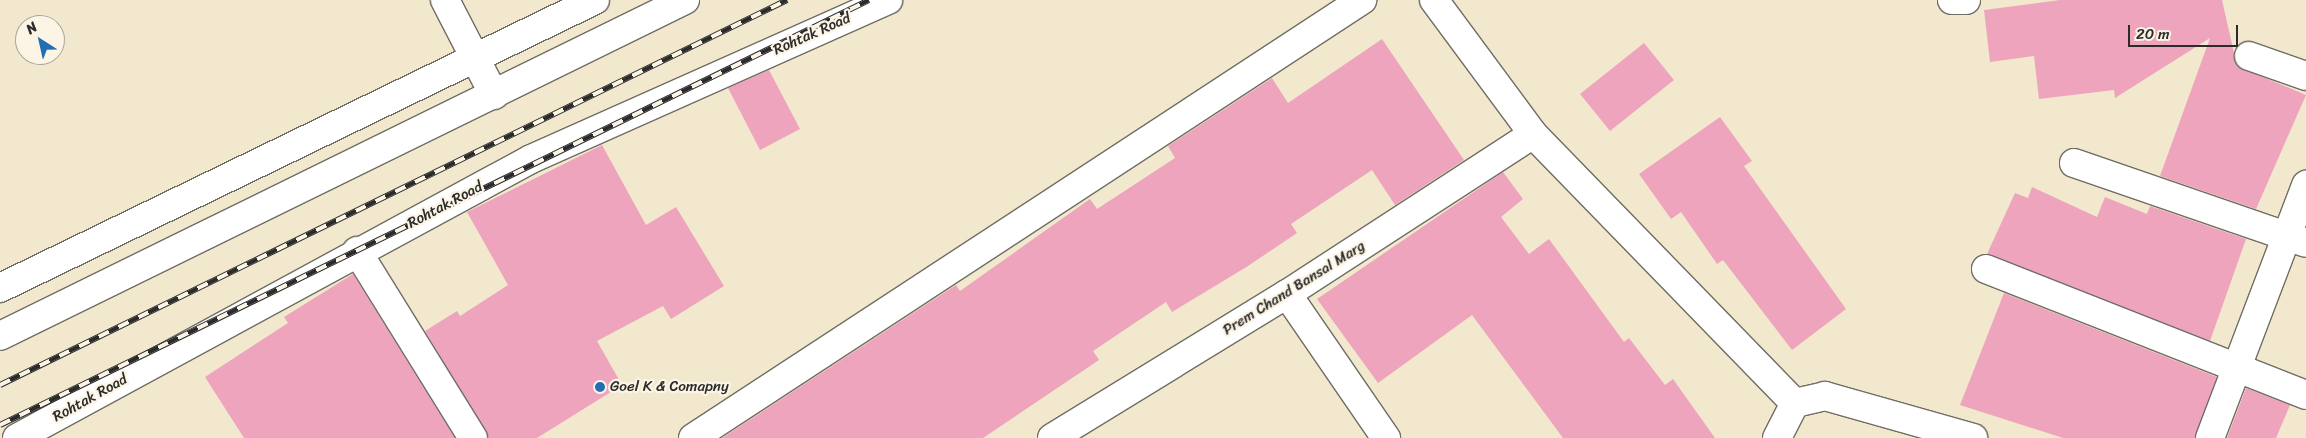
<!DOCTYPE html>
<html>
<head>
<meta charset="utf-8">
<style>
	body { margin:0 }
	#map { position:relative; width:2306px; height:438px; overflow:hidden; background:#f1e8cd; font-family:Sriracha,sans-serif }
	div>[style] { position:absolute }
	.building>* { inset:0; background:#efa4be }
	.roads { filter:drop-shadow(1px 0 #706d64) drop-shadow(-1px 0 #706d64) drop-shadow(0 1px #706d64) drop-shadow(0 -1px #706d64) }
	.minor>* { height:28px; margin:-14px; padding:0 14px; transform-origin:14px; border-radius:14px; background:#fff }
	.primary>* { height:28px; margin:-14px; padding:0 14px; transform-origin:14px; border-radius:14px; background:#fff }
	.rail>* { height:5.5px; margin-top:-2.75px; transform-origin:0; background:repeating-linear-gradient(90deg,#fcf5e5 0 11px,#2b2b2b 0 22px); box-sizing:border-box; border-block:1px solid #2b2b2b }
	.dots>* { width:14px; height:14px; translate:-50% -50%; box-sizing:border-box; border:2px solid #fcf5e5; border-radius:50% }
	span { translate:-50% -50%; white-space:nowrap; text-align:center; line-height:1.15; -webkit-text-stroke:4.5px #fcf5e5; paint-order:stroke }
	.street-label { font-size:15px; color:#2b2b2b }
	.poi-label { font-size:15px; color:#2b2b2b }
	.left { translate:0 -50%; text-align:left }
	.north { position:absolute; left:15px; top:15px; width:50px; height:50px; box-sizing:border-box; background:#fcf5e5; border:1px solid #a8a49b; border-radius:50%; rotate:325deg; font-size:14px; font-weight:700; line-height:20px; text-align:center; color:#2b2b2b }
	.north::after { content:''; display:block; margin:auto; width:18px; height:22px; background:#1f6fb2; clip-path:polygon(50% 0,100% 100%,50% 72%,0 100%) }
	.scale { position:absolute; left:2128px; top:25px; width:110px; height:22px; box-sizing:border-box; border:2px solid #2b2b2b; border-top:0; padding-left:6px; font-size:15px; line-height:18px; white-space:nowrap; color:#2b2b2b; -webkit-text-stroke:4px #fcf5e5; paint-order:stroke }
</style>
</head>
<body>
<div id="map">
	<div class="building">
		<i style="clip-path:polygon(2060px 0,2222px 0,2237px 66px,2306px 95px,2256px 209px,2160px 176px,2210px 38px,2115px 98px,2114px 90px,2039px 99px,2034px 56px,1990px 62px,1984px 10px)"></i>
		<i style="clip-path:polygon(1382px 39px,1464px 160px,1395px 205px,1372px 170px,1291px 224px,1297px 233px,1248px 266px,1172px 312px,1166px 302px,1093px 351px,1099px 360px,983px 438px,722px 438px,956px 285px,960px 291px,1090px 199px,1097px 209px,1175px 158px,1168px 146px,1272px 78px,1288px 103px)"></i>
		<i style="clip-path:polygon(1644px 43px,1674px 80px,1610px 131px,1580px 94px)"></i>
		<i style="clip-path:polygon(769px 70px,800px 129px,760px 150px,728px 88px)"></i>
		<i style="clip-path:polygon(1720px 117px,1752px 161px,1744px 166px,1846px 309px,1792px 350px,1723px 260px,1717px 264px,1681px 212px,1671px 219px,1639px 174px)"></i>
		<i style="clip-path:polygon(602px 145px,646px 225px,676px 207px,724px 286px,671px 319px,663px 306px,597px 341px,622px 385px,537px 438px,489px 438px,425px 331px,457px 311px,460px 316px,508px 285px,467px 212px)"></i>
		<i style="clip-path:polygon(1503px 172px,1523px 199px,1501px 217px,1529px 254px,1549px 239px,1624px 342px,1629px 338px,1665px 385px,1673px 379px,1715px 438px,1563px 438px,1472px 315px,1378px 383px,1317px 299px)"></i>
		<i style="clip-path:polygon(2032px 187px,2097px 217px,2105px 197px,2147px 214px,2150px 206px,2246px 239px,2210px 341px,1987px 254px,2015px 193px,2028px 198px)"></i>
		<i style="clip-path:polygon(353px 274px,455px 438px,244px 438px,205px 377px,288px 323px,284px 317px)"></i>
		<i style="clip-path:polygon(2004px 293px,2217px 377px,2195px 438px,2063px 438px,1960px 405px)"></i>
		<i style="clip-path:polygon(2246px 388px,2290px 405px,2276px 438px,2227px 438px)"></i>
	</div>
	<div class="roads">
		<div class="minor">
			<i style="left:445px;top:0;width:107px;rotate:62.7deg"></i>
			<i style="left:1434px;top:0;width:167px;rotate:53.5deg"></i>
			<i style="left:1533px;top:134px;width:376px;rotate:45.8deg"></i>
			<i style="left:1952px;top:0;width:14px"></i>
			<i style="left:2249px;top:56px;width:60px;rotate:19.3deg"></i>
			<i style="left:2074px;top:163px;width:245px;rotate:19deg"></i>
			<i style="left:357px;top:251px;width:220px;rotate:58.2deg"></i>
			<i style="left:1986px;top:269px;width:344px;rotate:21.5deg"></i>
			<i style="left:0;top:288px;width:661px;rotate:-25.83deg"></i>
			<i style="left:1287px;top:294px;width:175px;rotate:55.5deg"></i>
			<i style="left:693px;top:438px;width:800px;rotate:-33.21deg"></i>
			<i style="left:1052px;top:438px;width:276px;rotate:-31.5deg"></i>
			<i style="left:1287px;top:294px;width:293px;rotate:-33deg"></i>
			<i style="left:1777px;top:438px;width:39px;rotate:-63deg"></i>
			<i style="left:1795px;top:403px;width:31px;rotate:-13deg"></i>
			<i style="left:1825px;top:396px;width:154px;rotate:15.8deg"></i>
			<i style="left:2210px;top:438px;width:271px;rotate:-69.2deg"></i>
		</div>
		<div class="primary">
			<i style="left:0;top:336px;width:763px;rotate:-26.13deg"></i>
			<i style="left:17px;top:438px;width:585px;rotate:-28.49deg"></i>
			<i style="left:531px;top:159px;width:391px;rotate:-24deg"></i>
		</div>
	</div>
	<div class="rail">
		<i style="left:0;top:385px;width:876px;rotate:-26.07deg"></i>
		<i style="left:0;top:425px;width:967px;rotate:-26.06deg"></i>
	</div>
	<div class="dots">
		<i style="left:600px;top:387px;background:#1f6fb2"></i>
	</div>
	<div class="street-label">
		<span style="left:812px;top:34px;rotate:-24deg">Rohtak Road</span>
		<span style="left:445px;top:205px;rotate:-28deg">Rohtak Road</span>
		<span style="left:1294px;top:288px;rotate:-32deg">Prem Chand Bansal Marg</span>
		<span style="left:90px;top:398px;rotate:-29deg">Rohtak Road</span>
	</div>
	<div class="poi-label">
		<span class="left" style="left:610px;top:387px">Goel K &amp; Comapny</span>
	</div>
	<div class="north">N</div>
	<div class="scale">20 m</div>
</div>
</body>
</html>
